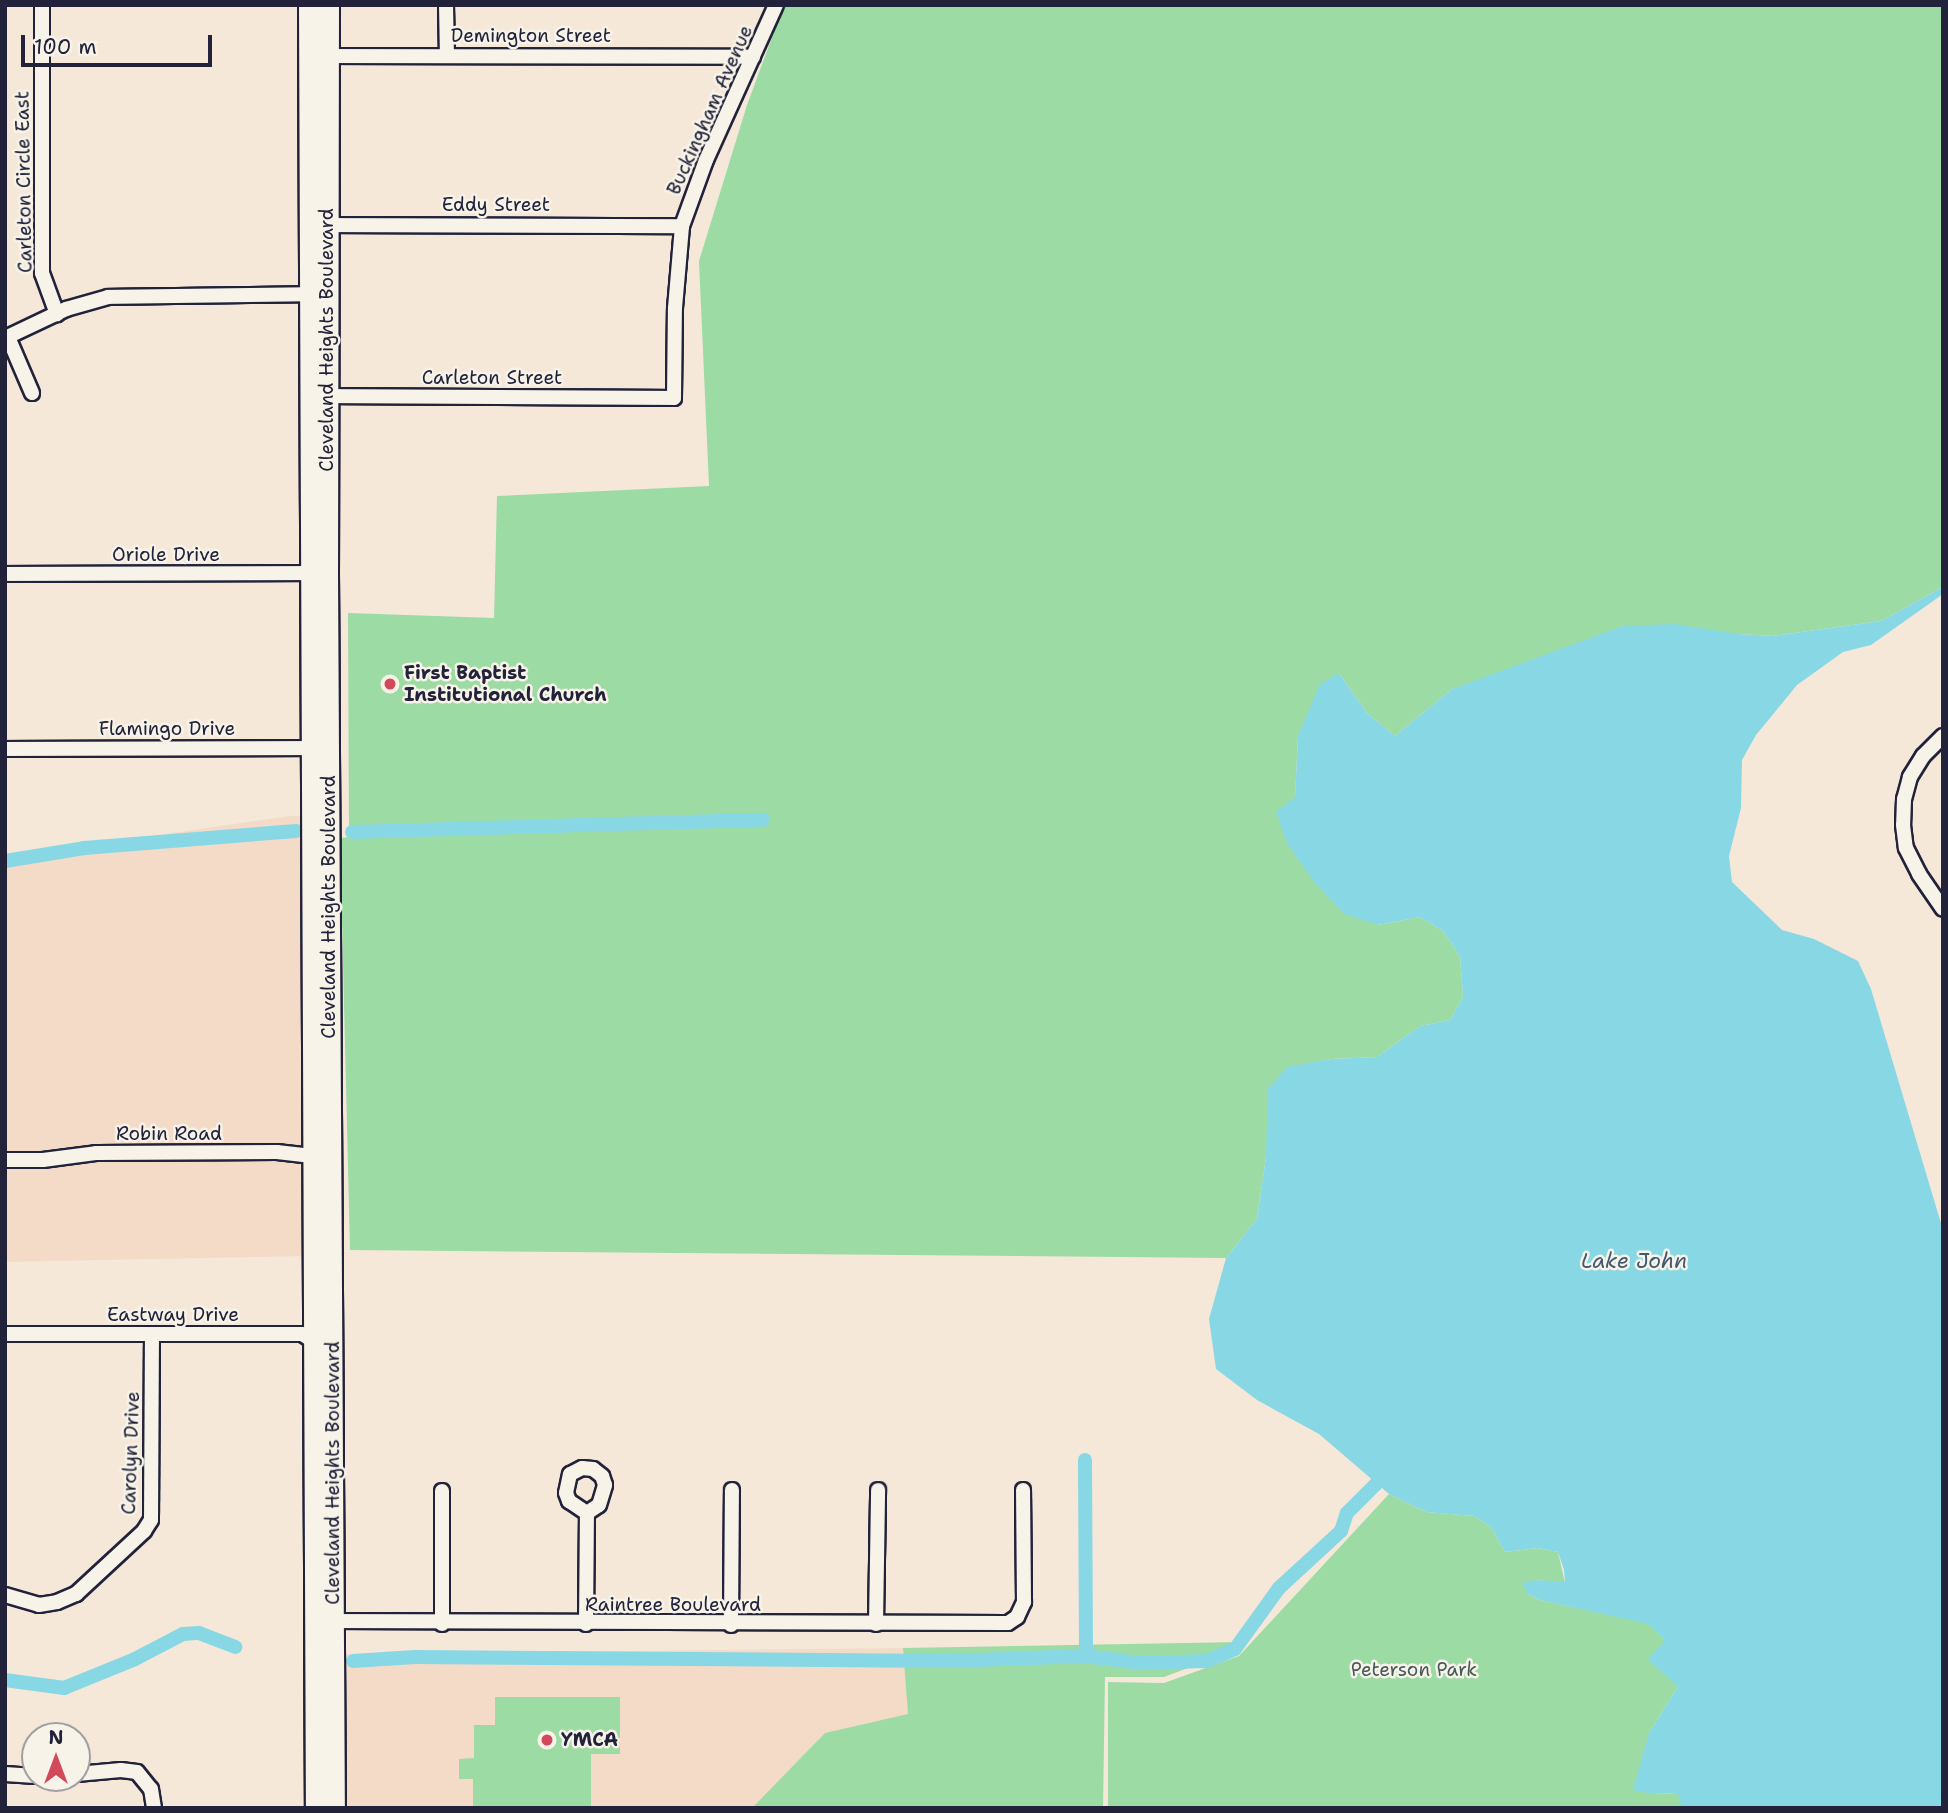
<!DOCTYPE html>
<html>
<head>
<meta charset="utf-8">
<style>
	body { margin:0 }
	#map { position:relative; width:1948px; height:1813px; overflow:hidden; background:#f5e8d9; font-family:"Shantell Sans",sans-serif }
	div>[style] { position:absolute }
	.built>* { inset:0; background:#f3dbc8 }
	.green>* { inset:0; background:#9cdba3 }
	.water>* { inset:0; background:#88d7e5 }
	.canal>* { height:14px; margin:-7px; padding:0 7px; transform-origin:7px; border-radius:7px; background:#88d7e5 }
	.roads { filter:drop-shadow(2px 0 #22223b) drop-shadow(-2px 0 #22223b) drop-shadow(0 2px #22223b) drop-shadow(0 -2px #22223b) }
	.street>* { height:14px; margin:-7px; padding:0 7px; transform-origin:7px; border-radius:7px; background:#f7f3e8 }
	.secondary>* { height:21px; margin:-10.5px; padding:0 10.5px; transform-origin:10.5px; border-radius:10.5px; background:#f7f3e8 }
	.dots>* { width:19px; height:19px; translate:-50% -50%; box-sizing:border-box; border:4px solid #f7f3e8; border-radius:50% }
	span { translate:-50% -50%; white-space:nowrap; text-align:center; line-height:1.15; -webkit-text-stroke:5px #f7f3e8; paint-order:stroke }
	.street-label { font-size:19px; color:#22223b }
	.poi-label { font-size:19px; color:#22223b; font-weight:700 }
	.left { translate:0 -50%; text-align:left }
	.park-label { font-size:19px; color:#475a5a }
	.water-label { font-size:21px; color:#41586e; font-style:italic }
	.frame { position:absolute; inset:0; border:7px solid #22223b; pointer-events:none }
	.north { position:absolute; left:21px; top:1722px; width:70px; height:70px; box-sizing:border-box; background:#f7f3e8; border:2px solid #a29fa3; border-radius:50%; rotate:0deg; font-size:19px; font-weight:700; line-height:28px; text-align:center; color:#22223b }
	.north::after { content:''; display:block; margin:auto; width:24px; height:32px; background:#d1495b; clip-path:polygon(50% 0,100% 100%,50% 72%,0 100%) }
	.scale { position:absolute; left:21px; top:35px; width:191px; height:32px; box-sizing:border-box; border:4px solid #22223b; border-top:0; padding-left:9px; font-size:21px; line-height:24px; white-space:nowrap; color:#22223b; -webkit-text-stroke:5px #f7f3e8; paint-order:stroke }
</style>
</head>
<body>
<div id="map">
	<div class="built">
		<i style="clip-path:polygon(289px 816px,305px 816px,307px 1146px,96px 1146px,43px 1153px,5px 1152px,5px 861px,23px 855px)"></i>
		<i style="clip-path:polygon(277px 1159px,307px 1161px,308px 1256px,5px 1262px,5px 1167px,43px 1168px,97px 1160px)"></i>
		<i style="clip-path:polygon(903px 1648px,909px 1714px,825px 1733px,752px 1808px,341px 1808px,340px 1654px)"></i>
	</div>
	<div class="green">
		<i style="clip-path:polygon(784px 5px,1943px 5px,1943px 587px,1881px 621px,1772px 636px,1739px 634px,1452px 689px,1395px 736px,1367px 713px,1339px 673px,1298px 736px,1295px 797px,1378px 925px,1420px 917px,1443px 931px,1460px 956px,1463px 997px,1450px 1020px,1420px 1026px,1377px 1057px,1331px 1059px,1287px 1068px,1266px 1157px,1257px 1219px,1226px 1258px,350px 1250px,340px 838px,349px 837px,348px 613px,494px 618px,497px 496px,709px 486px,699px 261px,747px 105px)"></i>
		<i style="clip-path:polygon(1389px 1494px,1426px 1512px,1474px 1516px,1491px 1527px,1505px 1552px,1537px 1548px,1558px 1552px,1565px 1583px,1537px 1580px,1528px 1594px,1540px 1600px,1648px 1623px,1665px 1640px,1678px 1687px,1649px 1733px,1652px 1794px,1678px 1793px,1682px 1808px,1108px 1808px,1108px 1682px,1164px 1683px,1239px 1656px)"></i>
		<i style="clip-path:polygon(1241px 1642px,1236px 1650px,1164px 1677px,1105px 1677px,1103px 1808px,752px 1808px,825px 1733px,908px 1714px,903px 1648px)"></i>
		<i style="clip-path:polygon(495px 1697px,620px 1697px,620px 1754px,591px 1754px,591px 1808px,473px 1808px,473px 1779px,459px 1779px,459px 1759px,474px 1758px,474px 1725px,495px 1725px)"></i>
	</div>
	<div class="water">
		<i style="clip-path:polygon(1943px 587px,1943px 594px,1871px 645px,1843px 652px,1797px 685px,1756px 735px,1742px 760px,1741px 808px,1729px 856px,1732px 882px,1782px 930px,1814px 939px,1858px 961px,1871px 989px,1943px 1230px,1943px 1808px,1682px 1808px,1677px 1793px,1652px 1794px,1633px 1790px,1649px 1733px,1678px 1687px,1648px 1659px,1665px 1640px,1648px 1624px,1540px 1600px,1528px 1594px,1522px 1583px,1537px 1580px,1565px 1582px,1564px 1570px,1558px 1552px,1537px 1548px,1505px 1552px,1491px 1527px,1474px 1516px,1426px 1512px,1389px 1494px,1319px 1434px,1257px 1400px,1216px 1369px,1209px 1319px,1226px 1258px,1257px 1219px,1266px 1157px,1268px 1089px,1287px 1067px,1331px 1059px,1377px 1057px,1420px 1026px,1450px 1020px,1463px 997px,1460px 956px,1443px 931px,1420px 917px,1378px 925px,1345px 914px,1314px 882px,1287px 843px,1276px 812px,1295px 797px,1298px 736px,1320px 684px,1339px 673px,1367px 713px,1395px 736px,1452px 689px,1623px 626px,1675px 624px,1739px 634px,1772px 636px,1881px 621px)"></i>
	</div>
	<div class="canal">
		<i style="left:352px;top:832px;width:411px;rotate:-1.7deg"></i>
		<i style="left:5px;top:861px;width:80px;rotate:-9.3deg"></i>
		<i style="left:84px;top:848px;width:213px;rotate:-4.6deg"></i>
		<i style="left:1085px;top:1460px;width:196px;rotate:89.7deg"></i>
		<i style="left:353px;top:1661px;width:62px;rotate:-3.7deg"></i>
		<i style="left:415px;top:1657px;width:534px;rotate:0.43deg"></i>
		<i style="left:949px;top:1661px;width:137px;rotate:-2.1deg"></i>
		<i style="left:1086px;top:1656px;width:53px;rotate:7.5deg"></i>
		<i style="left:1139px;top:1663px;width:68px;rotate:-1.7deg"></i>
		<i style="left:1207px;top:1661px;width:30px;rotate:-23deg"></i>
		<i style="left:1235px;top:1649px;width:75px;rotate:-54.2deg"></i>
		<i style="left:1279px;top:1588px;width:84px;rotate:-42.6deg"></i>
		<i style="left:1341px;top:1531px;width:19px;rotate:-72deg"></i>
		<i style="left:1347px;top:1513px;width:42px;rotate:-45deg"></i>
		<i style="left:5px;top:1680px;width:60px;rotate:7.7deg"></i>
		<i style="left:64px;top:1688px;width:77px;rotate:-22.2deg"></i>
		<i style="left:135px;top:1659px;width:54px;rotate:-27.5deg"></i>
		<i style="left:183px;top:1634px;width:16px;rotate:-4deg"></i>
		<i style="left:199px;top:1633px;width:39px;rotate:21deg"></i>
	</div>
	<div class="roads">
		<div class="street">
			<i style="left:42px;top:5px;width:268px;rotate:90deg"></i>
			<i style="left:42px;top:273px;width:44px;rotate:69.9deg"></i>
			<i style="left:446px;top:5px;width:50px;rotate:88.9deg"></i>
			<i style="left:321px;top:56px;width:432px;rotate:0.1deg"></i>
			<i style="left:321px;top:225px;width:361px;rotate:0.2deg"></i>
			<i style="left:8px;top:337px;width:61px;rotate:66.8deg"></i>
			<i style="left:5px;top:338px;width:68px;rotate:-25.4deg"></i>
			<i style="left:66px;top:309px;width:44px;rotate:-15.9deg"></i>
			<i style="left:108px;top:297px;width:209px;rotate:-0.8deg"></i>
			<i style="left:321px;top:396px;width:353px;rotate:0.3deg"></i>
			<i style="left:674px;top:398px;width:90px;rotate:-89.4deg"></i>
			<i style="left:675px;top:308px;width:82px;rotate:-85.1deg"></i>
			<i style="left:682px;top:226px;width:70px;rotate:-70deg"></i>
			<i style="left:706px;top:160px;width:170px;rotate:-65.7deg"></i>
			<i style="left:5px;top:574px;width:314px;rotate:-0.2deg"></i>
			<i style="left:1943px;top:736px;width:28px;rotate:135deg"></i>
			<i style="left:1923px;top:756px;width:25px;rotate:122deg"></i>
			<i style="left:1910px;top:777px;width:23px;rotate:105deg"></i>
			<i style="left:1904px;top:799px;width:26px;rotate:92deg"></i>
			<i style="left:1903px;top:825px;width:23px;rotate:83deg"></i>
			<i style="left:1906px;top:848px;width:29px;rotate:63deg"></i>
			<i style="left:1919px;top:874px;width:42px;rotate:55.6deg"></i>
			<i style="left:5px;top:749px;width:314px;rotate:-0.2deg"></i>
			<i style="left:5px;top:1160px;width:38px"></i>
			<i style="left:43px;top:1160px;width:53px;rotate:-7.5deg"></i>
			<i style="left:96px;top:1153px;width:181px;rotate:-0.3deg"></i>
			<i style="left:277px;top:1152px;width:44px;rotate:6.5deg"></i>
			<i style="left:5px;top:1334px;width:297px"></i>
			<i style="left:302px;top:1334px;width:20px;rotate:33deg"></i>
			<i style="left:5px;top:1595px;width:35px;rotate:16deg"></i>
			<i style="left:39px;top:1605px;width:18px;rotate:-9deg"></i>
			<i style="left:57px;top:1602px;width:21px;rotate:-23deg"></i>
			<i style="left:76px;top:1594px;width:93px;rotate:-42.8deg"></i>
			<i style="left:144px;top:1531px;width:13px;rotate:-58deg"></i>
			<i style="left:151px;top:1520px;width:186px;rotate:-89.7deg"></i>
			<i style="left:327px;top:1621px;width:681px;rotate:0.17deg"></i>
			<i style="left:1008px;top:1623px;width:11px;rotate:-34deg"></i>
			<i style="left:1017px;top:1617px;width:17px;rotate:-65deg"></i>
			<i style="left:1024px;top:1602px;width:112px;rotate:-90.5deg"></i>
			<i style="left:442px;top:1624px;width:133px;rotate:-90deg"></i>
			<i style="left:586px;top:1624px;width:111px;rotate:-89.5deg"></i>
			<i style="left:587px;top:1513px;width:14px;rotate:-34deg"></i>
			<i style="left:599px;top:1505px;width:21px;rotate:-73deg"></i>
			<i style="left:605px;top:1485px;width:9px;rotate:-108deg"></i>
			<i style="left:602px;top:1476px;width:11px;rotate:-142deg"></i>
			<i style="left:593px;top:1469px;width:11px;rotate:-175deg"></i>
			<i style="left:582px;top:1468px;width:13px;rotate:153deg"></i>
			<i style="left:570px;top:1474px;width:19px;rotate:102deg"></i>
			<i style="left:566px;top:1493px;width:9px;rotate:69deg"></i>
			<i style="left:569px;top:1501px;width:22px;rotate:34deg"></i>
			<i style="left:876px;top:1624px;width:134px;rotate:-89.1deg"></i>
			<i style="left:731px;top:1625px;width:135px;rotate:-89.6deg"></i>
			<i style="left:5px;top:1774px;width:30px;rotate:4deg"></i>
			<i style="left:77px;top:1774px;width:44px;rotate:-5.2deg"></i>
			<i style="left:121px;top:1770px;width:16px;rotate:7deg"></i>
			<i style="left:137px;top:1772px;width:22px;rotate:51deg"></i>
			<i style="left:151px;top:1789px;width:19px;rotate:81deg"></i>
		</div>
		<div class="secondary">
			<i style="left:309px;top:5px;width:1803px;rotate:89.78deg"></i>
			<i style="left:328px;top:5px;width:568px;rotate:90.1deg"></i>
			<i style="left:327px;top:573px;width:1235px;rotate:89.68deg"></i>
		</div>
	</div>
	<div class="dots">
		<i style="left:390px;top:684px;background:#d1495b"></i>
		<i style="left:547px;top:1740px;background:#d1495b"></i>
	</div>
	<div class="street-label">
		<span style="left:531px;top:36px">Demington Street</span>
		<span style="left:710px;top:110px;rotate:-66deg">Buckingham Avenue</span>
		<span style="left:24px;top:182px;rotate:-91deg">Carleton Circle East</span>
		<span style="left:496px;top:205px">Eddy Street</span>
		<span style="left:327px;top:340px;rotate:-90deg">Cleveland Heights Boulevard</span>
		<span style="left:492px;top:378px">Carleton Street</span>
		<span style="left:166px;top:555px">Oriole Drive</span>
		<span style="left:167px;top:729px">Flamingo Drive</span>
		<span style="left:329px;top:907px;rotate:-90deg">Cleveland Heights Boulevard</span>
		<span style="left:169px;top:1134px">Robin Road</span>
		<span style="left:173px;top:1315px">Eastway Drive</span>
		<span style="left:131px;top:1453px;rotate:-88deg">Carolyn Drive</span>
		<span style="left:333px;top:1473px;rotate:-90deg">Cleveland Heights Boulevard</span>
		<span style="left:673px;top:1605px">Raintree Boulevard</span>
	</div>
	<div class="poi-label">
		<span class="left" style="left:404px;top:684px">First Baptist<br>Institutional Church</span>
		<span class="left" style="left:561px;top:1740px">YMCA</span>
	</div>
	<div class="park-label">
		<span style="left:1414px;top:1670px">Peterson Park</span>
	</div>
	<div class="water-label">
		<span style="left:1634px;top:1261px">Lake John</span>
	</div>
	<div class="frame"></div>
	<div class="north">N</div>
	<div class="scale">100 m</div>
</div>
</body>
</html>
